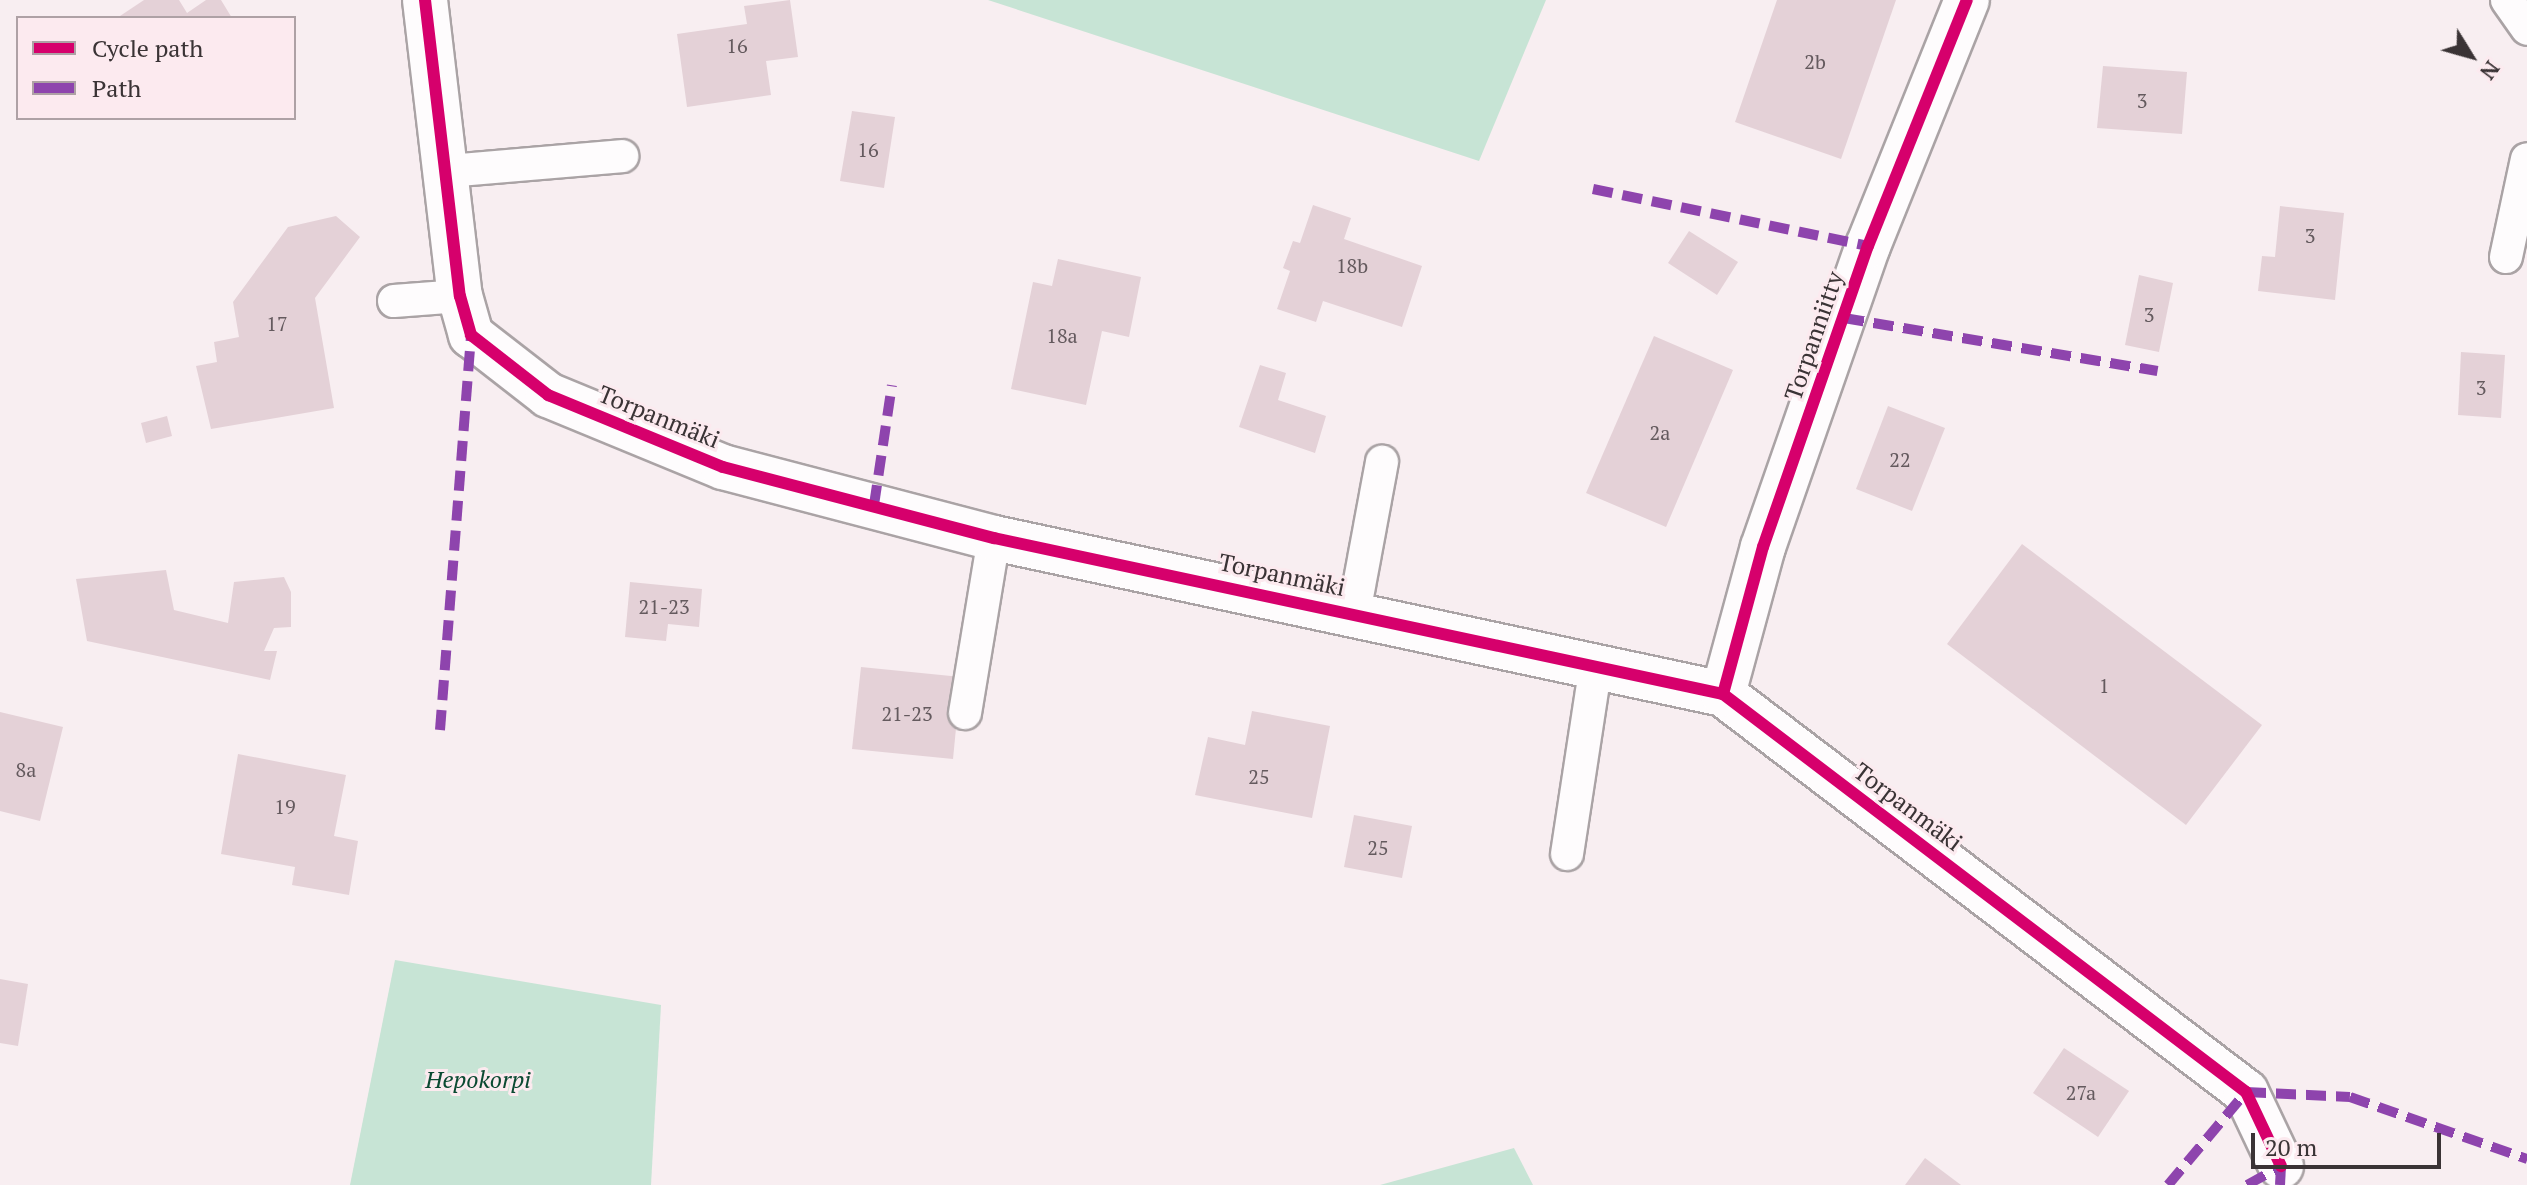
<!DOCTYPE html>
<html>
<head>
<meta charset="utf-8">
<style>
	body { margin:0 }
	#map { position:relative; width:2527px; height:1185px; overflow:hidden; background:#f8eef1; font-family:"PT Serif",serif }
	div>[style] { position:absolute }
	.green>* { inset:0; background:#c7e4d5 }
	.building>* { inset:0; background:#e4d1d7 }
	.roads { filter:drop-shadow(2px 0 #aaa3a5) drop-shadow(-2px 0 #aaa3a5) drop-shadow(0 2px #aaa3a5) drop-shadow(0 -2px #aaa3a5) }
	.service>* { height:32px; margin:-16px; padding:0 16px; transform-origin:16px; border-radius:16px; background:#fefcfd }
	.minor>* { height:44px; margin:-22px; padding:0 22px; transform-origin:22px; border-radius:22px; background:#fefcfd }
	.quiet>* { height:10px; margin-top:-5px; transform-origin:0; background:repeating-linear-gradient(90deg,#8e44ad 0 20px,transparent 0 30px) }
	.cycleway>* { height:12px; margin:-6px; padding:0 6px; transform-origin:6px; border-radius:6px; background:#d6006c }
	span { translate:-50% -50%; white-space:nowrap; text-align:center; line-height:1.15; -webkit-text-stroke:6px #fceaef; paint-order:stroke }
	.number-label { font-size:20px; color:#645a5e }
	.number-label span { -webkit-text-stroke-width:0 }
	.street-label { font-size:24px; color:#3a3335 }
	.park-label { font-size:24px; color:#0b4a32; font-style:italic }
	.legend { position:absolute; left:16px; top:16px; width:280px; height:104px; box-sizing:border-box; background:#fceaef; border:2px solid #aea1a5; margin:0; padding:10px 14px; list-style:none; font-size:24px; color:#3a3335 }
	.legend li { display:flex; align-items:center; gap:16px; height:40px }
	.legend b { width:40px; border:2px solid #aea1a5 }
	.north { position:absolute; left:2431px; top:16px; width:80px; height:80px; -webkit-text-stroke:6px #fceaef; paint-order:stroke; rotate:127deg; font-size:22px; font-weight:700; line-height:32px; text-align:center; color:#3a3335 }
	.north::after { content:''; display:block; margin:auto; width:28px; height:36px; background:#3a3335; clip-path:polygon(50% 0,100% 100%,50% 72%,0 100%) }
	.scale { position:absolute; left:2251px; top:1133px; width:190px; height:36px; box-sizing:border-box; border:4px solid #3a3335; border-top:0; padding-left:10px; font-size:24px; line-height:28px; white-space:nowrap; color:#3a3335; -webkit-text-stroke:6px #fceaef; paint-order:stroke }
</style>
</head>
<body>
<div id="map">
	<div class="green">
		<i style="clip-path:polygon(988px 0,1546px 0,1479px 161px)"></i>
		<i style="clip-path:polygon(395px 960px,661px 1005px,651px 1185px,350px 1185px)"></i>
		<i style="clip-path:polygon(1514px 1148px,1533px 1185px,1380px 1185px)"></i>
	</div>
	<div class="building">
		<i style="clip-path:polygon(144px 0,179px 0,187px 13px,206px 0,221px 0,232px 18px,117px 18px)"></i>
		<i style="clip-path:polygon(790px 0,798px 57px,766px 61px,771px 95px,687px 107px,677px 34px,747px 24px,744px 6px)"></i>
		<i style="clip-path:polygon(1777px 0,1896px 0,1841px 159px,1735px 122px)"></i>
		<i style="clip-path:polygon(2103px 66px,2187px 72px,2182px 134px,2097px 128px)"></i>
		<i style="clip-path:polygon(852px 111px,895px 117px,884px 188px,840px 181px)"></i>
		<i style="clip-path:polygon(1313px 205px,1351px 218px,1344px 239px,1422px 266px,1402px 327px,1323px 301px,1316px 322px,1277px 309px,1290px 271px,1283px 268px,1293px 241px,1300px 243px)"></i>
		<i style="clip-path:polygon(2280px 206px,2344px 213px,2335px 300px,2258px 291px,2262px 256px,2275px 257px)"></i>
		<i style="clip-path:polygon(336px 216px,360px 237px,315px 298px,334px 408px,211px 429px,196px 366px,217px 362px,214px 342px,239px 337px,233px 302px,288px 227px)"></i>
		<i style="clip-path:polygon(1689px 231px,1738px 262px,1717px 295px,1668px 263px)"></i>
		<i style="clip-path:polygon(1058px 259px,1141px 277px,1129px 337px,1102px 331px,1086px 405px,1011px 389px,1033px 282px,1052px 286px)"></i>
		<i style="clip-path:polygon(2139px 275px,2173px 283px,2159px 352px,2125px 345px)"></i>
		<i style="clip-path:polygon(1654px 336px,1733px 370px,1666px 527px,1586px 493px)"></i>
		<i style="clip-path:polygon(2461px 352px,2505px 355px,2501px 418px,2458px 415px)"></i>
		<i style="clip-path:polygon(1260px 365px,1286px 373px,1278px 400px,1326px 416px,1315px 453px,1239px 427px)"></i>
		<i style="clip-path:polygon(1888px 406px,1945px 428px,1912px 511px,1856px 489px)"></i>
		<i style="clip-path:polygon(167px 416px,172px 436px,146px 443px,141px 423px)"></i>
		<i style="clip-path:polygon(2022px 544px,2262px 725px,2186px 825px,1947px 644px)"></i>
		<i style="clip-path:polygon(166px 570px,174px 610px,228px 623px,234px 582px,284px 577px,291px 592px,291px 627px,274px 628px,264px 651px,277px 651px,270px 680px,87px 641px,76px 579px)"></i>
		<i style="clip-path:polygon(630px 582px,702px 589px,699px 627px,668px 624px,666px 641px,625px 637px)"></i>
		<i style="clip-path:polygon(861px 667px,961px 677px,953px 759px,852px 749px)"></i>
		<i style="clip-path:polygon(1252px 711px,1330px 726px,1312px 818px,1195px 795px,1208px 737px,1245px 745px)"></i>
		<i style="clip-path:polygon(0 712px,63px 727px,40px 821px,0 811px)"></i>
		<i style="clip-path:polygon(238px 754px,346px 775px,334px 836px,358px 841px,349px 895px,292px 885px,295px 867px,221px 854px)"></i>
		<i style="clip-path:polygon(1354px 815px,1412px 826px,1402px 878px,1344px 867px)"></i>
		<i style="clip-path:polygon(0 979px,28px 984px,18px 1046px,0 1043px)"></i>
		<i style="clip-path:polygon(2064px 1048px,2129px 1091px,2098px 1137px,2033px 1093px)"></i>
		<i style="clip-path:polygon(1925px 1158px,1961px 1185px,1905px 1185px)"></i>
	</div>
	<div class="roads">
		<div class="service">
			<i style="left:2507px;top:0;width:35px;rotate:55deg"></i>
			<i style="left:448px;top:171px;width:175px;rotate:-4.9deg"></i>
			<i style="left:2506px;top:257px;width:100px;rotate:-77.9deg"></i>
			<i style="left:394px;top:301px;width:66px;rotate:-4.3deg"></i>
			<i style="left:1354px;top:613px;width:154px;rotate:-79.5deg"></i>
			<i style="left:965px;top:713px;width:177px;rotate:-80.6deg"></i>
			<i style="left:1567px;top:854px;width:186px;rotate:-81.3deg"></i>
		</div>
		<div class="minor">
			<i style="left:425px;top:0;width:298px;rotate:83.3deg"></i>
			<i style="left:460px;top:296px;width:41px;rotate:74.2deg"></i>
			<i style="left:471px;top:335px;width:98px;rotate:37.9deg"></i>
			<i style="left:548px;top:395px;width:189px;rotate:22.4deg"></i>
			<i style="left:723px;top:467px;width:280px;rotate:14.7deg"></i>
			<i style="left:994px;top:538px;width:746px;rotate:12.08deg"></i>
			<i style="left:1723px;top:694px;width:657px;rotate:37.27deg"></i>
			<i style="left:2246px;top:1092px;width:82px;rotate:64.7deg"></i>
			<i style="left:1723px;top:694px;width:152px;rotate:-74.8deg"></i>
			<i style="left:1763px;top:547px;width:319px;rotate:-70.8deg"></i>
			<i style="left:1868px;top:246px;width:265px;rotate:-68.1deg"></i>
		</div>
	</div>
	<div class="quiet">
		<i style="left:1593px;top:189px;width:281px;rotate:11.7deg"></i>
		<i style="left:1844px;top:318px;width:318px;rotate:9.6deg"></i>
		<i style="left:874px;top:505px;width:121px;rotate:-81.5deg"></i>
		<i style="left:440px;top:730px;width:396px;rotate:-85.5deg"></i>
		<i style="left:2168px;top:1185px;width:121px;rotate:-50deg"></i>
		<i style="left:2246px;top:1092px;width:104px;rotate:2.8deg"></i>
		<i style="left:2350px;top:1097px;width:188px;rotate:19.3deg"></i>
		<i style="left:2247px;top:1185px;width:39px;rotate:-29deg"></i>
		<i style="left:2281px;top:1166px;width:19px;rotate:93deg"></i>
	</div>
	<div class="cycleway">
		<i style="left:425px;top:0;width:298px;rotate:83.3deg"></i>
		<i style="left:460px;top:296px;width:41px;rotate:74.2deg"></i>
		<i style="left:471px;top:335px;width:98px;rotate:37.9deg"></i>
		<i style="left:548px;top:395px;width:189px;rotate:22.4deg"></i>
		<i style="left:723px;top:467px;width:280px;rotate:14.7deg"></i>
		<i style="left:994px;top:538px;width:746px;rotate:12.08deg"></i>
		<i style="left:1723px;top:694px;width:657px;rotate:37.27deg"></i>
		<i style="left:2246px;top:1092px;width:82px;rotate:64.7deg"></i>
		<i style="left:1723px;top:694px;width:152px;rotate:-74.8deg"></i>
		<i style="left:1763px;top:547px;width:319px;rotate:-70.8deg"></i>
		<i style="left:1868px;top:246px;width:265px;rotate:-68.1deg"></i>
	</div>
	<div class="number-label">
		<span style="left:737px;top:45px">16</span>
		<span style="left:1815px;top:61px">2b</span>
		<span style="left:2142px;top:100px">3</span>
		<span style="left:868px;top:149px">16</span>
		<span style="left:2310px;top:235px">3</span>
		<span style="left:1352px;top:265px">18b</span>
		<span style="left:2149px;top:314px">3</span>
		<span style="left:277px;top:323px">17</span>
		<span style="left:1062px;top:335px">18a</span>
		<span style="left:2481px;top:387px">3</span>
		<span style="left:1660px;top:432px">2a</span>
		<span style="left:1900px;top:459px">22</span>
		<span style="left:664px;top:606px">21-23</span>
		<span style="left:2104px;top:685px">1</span>
		<span style="left:907px;top:713px">21-23</span>
		<span style="left:26px;top:769px">8a</span>
		<span style="left:1259px;top:776px">25</span>
		<span style="left:285px;top:806px">19</span>
		<span style="left:1378px;top:847px">25</span>
		<span style="left:2081px;top:1092px">27a</span>
	</div>
	<div class="street-label">
		<span style="left:1814px;top:336px;rotate:-71deg">Torpanniitty</span>
		<span style="left:659px;top:417px;rotate:22deg">Torpanmäki</span>
		<span style="left:1282px;top:575px;rotate:12deg">Torpanmäki</span>
		<span style="left:1908px;top:807px;rotate:37deg">Torpanmäki</span>
	</div>
	<div class="park-label">
		<span style="left:478px;top:1080px">Hepokorpi</span>
	</div>
	<ul class="legend">
	<li><b style="height:10px;background:#d6006c"></b>Cycle path</li>
	<li><b style="height:10px;background:#8e44ad"></b>Path</li>
	</ul>
	<div class="north">N</div>
	<div class="scale">20 m</div>
</div>
</body>
</html>
